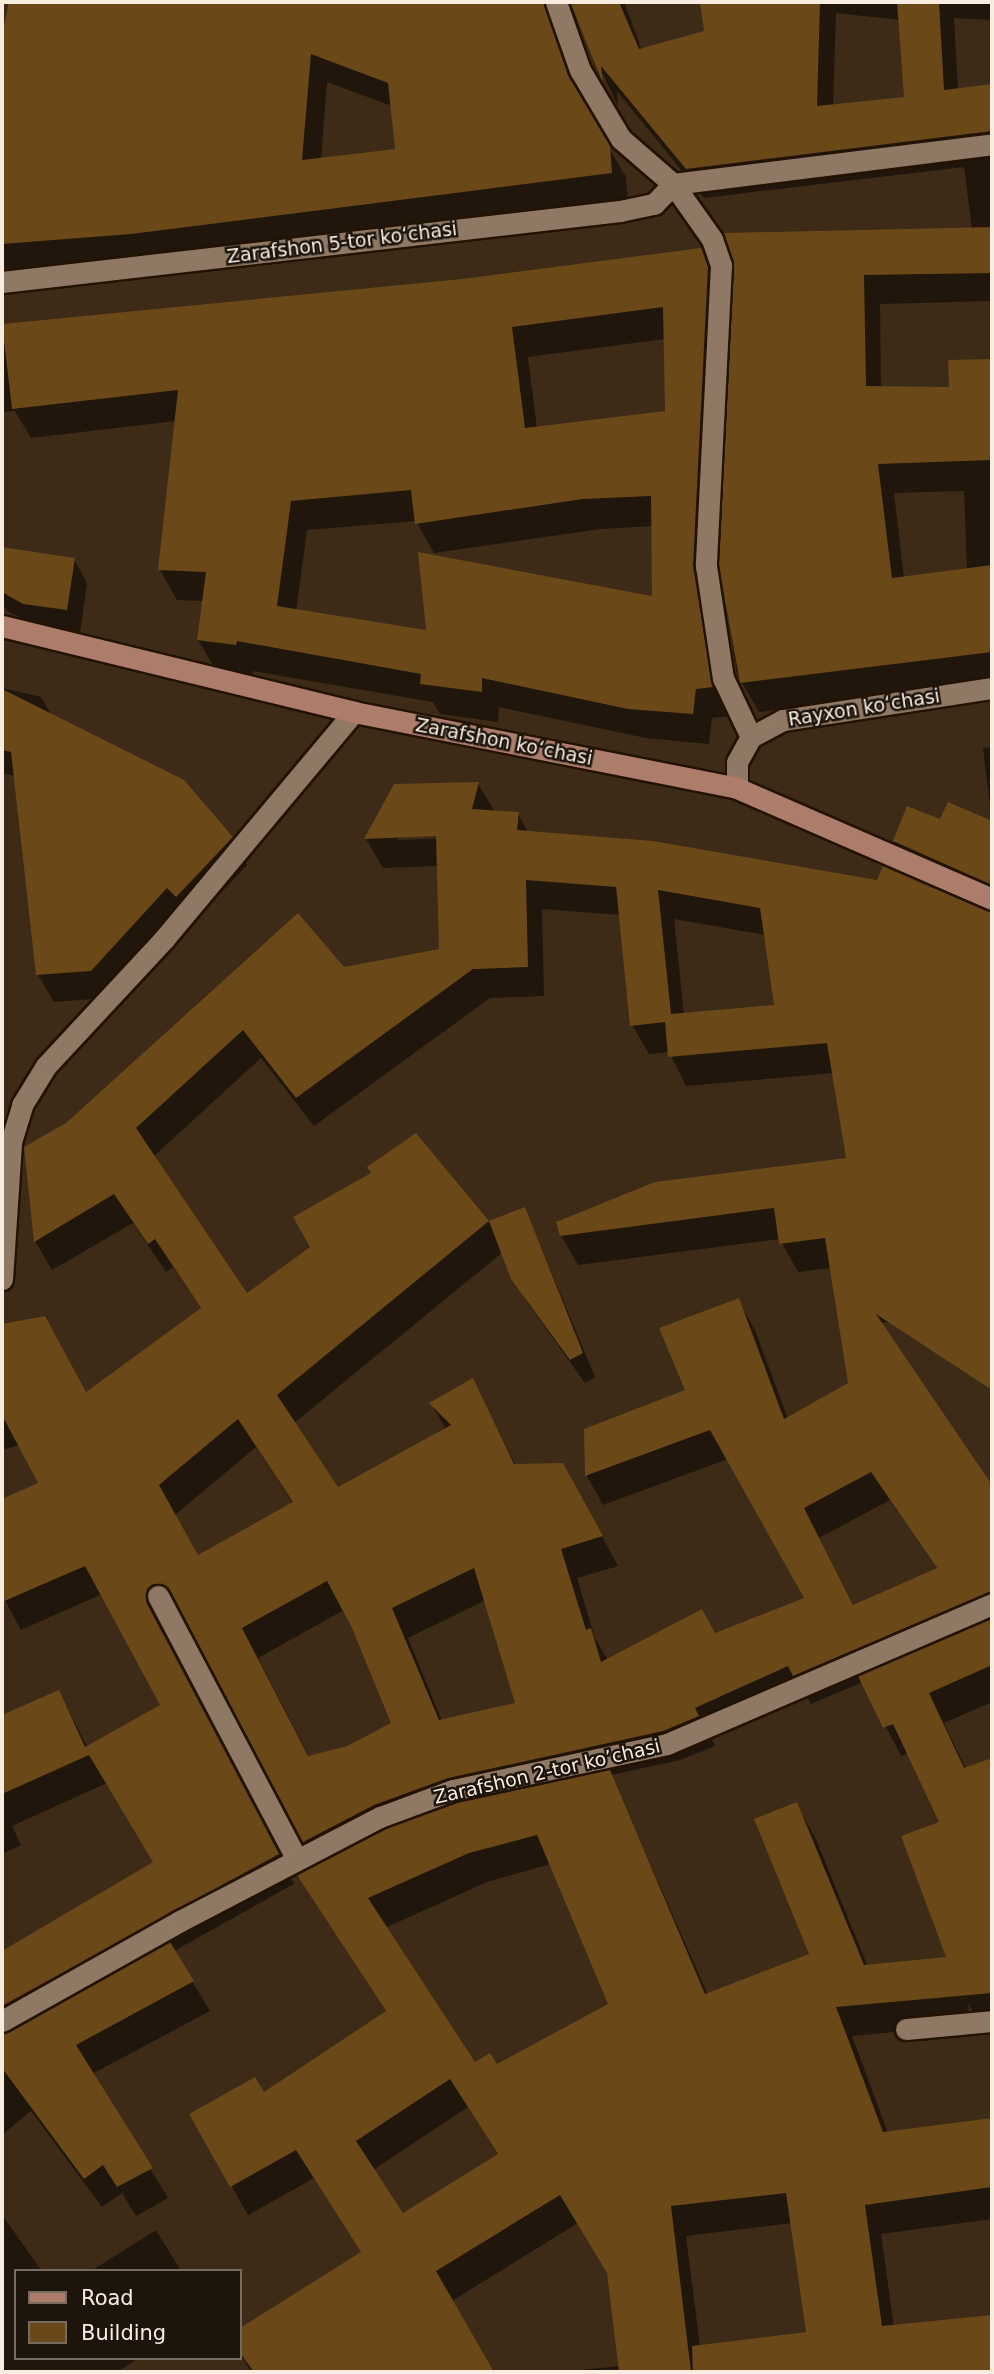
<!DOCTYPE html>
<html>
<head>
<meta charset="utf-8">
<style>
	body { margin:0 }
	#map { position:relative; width:994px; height:2374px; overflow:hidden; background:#3d2a17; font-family:"DejaVu Sans",sans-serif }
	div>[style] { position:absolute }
	.shadow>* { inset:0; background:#0007 }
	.building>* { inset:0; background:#6a4817 }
	.roads { filter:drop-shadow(2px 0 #231202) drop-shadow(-2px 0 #231202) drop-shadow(0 2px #231202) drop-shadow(0 -2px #231202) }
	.street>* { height:21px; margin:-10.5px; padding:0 10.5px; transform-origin:10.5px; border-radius:10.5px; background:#8f7964 }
	.secondary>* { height:21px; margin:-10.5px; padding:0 10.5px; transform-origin:10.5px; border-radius:10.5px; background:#ac7d6b }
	span { translate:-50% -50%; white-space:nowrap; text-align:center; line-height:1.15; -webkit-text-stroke:5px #1d150c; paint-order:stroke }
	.street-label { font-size:19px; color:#f9ede1 }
	.frame { position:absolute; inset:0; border:4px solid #f9ede1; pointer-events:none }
	.legend { position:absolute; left:14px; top:2269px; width:228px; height:91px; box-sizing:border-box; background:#1d150c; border:2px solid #756b61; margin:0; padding:9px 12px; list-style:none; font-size:21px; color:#f9ede1 }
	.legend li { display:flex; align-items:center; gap:14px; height:35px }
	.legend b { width:35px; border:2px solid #756b61 }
</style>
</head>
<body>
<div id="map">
	<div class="shadow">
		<i style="clip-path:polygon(evenodd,11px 2px,426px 2px,476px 21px,474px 2px,624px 2px,642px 50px,706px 33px,702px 2px,992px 2px,992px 20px,954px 18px,958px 90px,992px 86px,992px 301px,880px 304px,881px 388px,951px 389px,950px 362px,992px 360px,992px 683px,759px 712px,737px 674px,721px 565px,736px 265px,972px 229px,964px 167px,704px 198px,617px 91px,618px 106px,576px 18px,562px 23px,560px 37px,584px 106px,626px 177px,628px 202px,31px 272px,2px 268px,2px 44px,11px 2px,836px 13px,900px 20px,906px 98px,833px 106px,836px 13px,11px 2px,327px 82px,392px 106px,397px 151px,321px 159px,327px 82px,11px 2px,964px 491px,967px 570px,904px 578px,894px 493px,964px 491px)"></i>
		<i style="clip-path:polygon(evenodd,700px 250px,718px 280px,709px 597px,729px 716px,712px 718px,709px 744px,646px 738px,499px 707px,498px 722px,440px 714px,433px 702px,253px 671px,253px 675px,216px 670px,198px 640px,204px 601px,177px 600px,160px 570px,176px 421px,31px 438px,15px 411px,2px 412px,2px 331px,462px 281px,700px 250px,665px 339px,666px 413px,537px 428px,528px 357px,665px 339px,700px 250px,416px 521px,434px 553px,601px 529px,653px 526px,653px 598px,428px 632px,296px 611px,307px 530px,416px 521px)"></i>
		<i style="clip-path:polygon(2px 549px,74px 559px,87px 583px,80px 633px,38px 627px,7px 611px,2px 602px)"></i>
		<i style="clip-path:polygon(2px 688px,41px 697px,52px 716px,231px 838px,247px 865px,193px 923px,183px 914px,106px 998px,54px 1002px,38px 975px,16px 776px,2px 773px)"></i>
		<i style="clip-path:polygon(992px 747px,992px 906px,911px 871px,894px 841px,941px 822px,949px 805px,992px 823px,983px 748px)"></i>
		<i style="clip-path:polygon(evenodd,478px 784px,495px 812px,518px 814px,528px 832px,878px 882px,884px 868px,992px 914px,992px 1329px,880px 1322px,992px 1488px,992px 1702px,944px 1723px,966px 1769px,992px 1760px,992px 1872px,969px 1875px,909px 1753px,901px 1756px,863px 1682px,811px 1704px,806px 1695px,711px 1737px,715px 1746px,680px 1760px,611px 1775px,708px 1995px,812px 1955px,796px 1804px,815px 1837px,868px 1967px,948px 1959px,933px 1917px,992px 1911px,992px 2016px,977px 2018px,968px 2003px,970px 2025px,852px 2036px,888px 2133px,992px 2121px,992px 2219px,881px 2234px,894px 2327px,992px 2316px,992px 2372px,561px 2372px,620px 2366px,609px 2274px,578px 2223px,452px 2301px,492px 2372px,251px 2372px,240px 2354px,240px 2330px,362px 2253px,314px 2178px,248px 2215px,191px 2115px,264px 2094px,387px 2013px,299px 1876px,318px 1866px,187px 1619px,170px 1613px,163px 1620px,162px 1633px,294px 1884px,174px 1951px,210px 2011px,92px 2074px,168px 2198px,136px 2216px,122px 2193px,102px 2207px,31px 2111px,2px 2135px,2px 1953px,155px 1863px,107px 1783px,12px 1826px,21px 1845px,2px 1854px,2px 1717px,59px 1692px,88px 1748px,162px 1706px,102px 1594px,21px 1630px,2px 1595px,2px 1501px,123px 1448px,20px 1445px,2px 1450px,2px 1328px,87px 1394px,202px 1310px,173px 1267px,166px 1272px,133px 1223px,52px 1270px,35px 1241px,26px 1148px,344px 969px,441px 950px,438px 866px,383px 868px,366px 839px,395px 786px,478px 784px,444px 834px,445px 838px,398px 840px,398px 836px,444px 834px,478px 784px,542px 909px,620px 915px,632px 1025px,649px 1054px,669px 1052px,686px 1086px,834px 1073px,848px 1159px,561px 1235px,578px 1265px,780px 1239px,798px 1272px,831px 1268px,850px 1384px,788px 1419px,755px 1330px,738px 1300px,687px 1391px,585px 1430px,587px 1476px,603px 1505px,728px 1459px,807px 1599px,715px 1635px,607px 1659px,595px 1638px,577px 1578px,618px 1566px,579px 1494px,516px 1466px,473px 1381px,431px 1403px,446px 1430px,338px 1489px,294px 1423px,503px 1252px,527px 1302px,585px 1383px,595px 1377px,525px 1209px,489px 1223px,415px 1135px,373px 1174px,312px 1247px,247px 1295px,153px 1157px,261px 1058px,314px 1126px,490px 998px,544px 996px,542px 909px,478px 784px,674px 919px,766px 935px,776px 1007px,684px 1015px,674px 919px,478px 784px,256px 1447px,293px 1503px,198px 1557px,175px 1515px,256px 1447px,478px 784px,890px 1500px,938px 1570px,854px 1607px,819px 1538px,890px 1500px,478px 784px,486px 1600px,517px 1705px,442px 1721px,408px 1638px,486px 1600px,478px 784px,344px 1610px,393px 1724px,348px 1747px,309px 1757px,258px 1658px,344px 1610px,478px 784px,551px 1864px,611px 2005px,496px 2066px,475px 2064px,385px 1928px,487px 1882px,551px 1864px,478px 784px,468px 2107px,499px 2156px,402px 2215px,373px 2170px,468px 2107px,478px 784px,792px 2223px,808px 2333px,700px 2347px,686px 2236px,792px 2223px)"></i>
		<i style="clip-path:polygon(2px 2215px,42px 2271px,16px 2271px,16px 2358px,139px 2358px,117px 2372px,2px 2372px)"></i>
		<i style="clip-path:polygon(156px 2230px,181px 2271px,91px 2271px)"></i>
	</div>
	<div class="building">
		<i style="clip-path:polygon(evenodd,9px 2px,543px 2px,568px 75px,610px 145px,612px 173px,131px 234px,2px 244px,2px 36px,9px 2px,311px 54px,388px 83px,395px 149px,302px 160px,311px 54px)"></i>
		<i style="clip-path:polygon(570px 2px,619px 2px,639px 49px,704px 31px,700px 2px,820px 2px,817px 106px,904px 97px,897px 2px,939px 2px,944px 90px,992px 84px,992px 131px,686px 169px,601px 66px,603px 83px)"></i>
		<i style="clip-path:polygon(992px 227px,992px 273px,864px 275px,866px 386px,949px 387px,948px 360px,992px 359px,992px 460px,878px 464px,892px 578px,992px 565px,992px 652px,740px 683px,719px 565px,734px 266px,723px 233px)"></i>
		<i style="clip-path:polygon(evenodd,701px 248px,708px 267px,693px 566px,713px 687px,696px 689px,693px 714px,628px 709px,482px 678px,482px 692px,420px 684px,421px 674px,237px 641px,236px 645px,197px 640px,206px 572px,158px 570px,178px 390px,12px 409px,2px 324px,462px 279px,701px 248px,663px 307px,665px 411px,525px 428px,512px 327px,663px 307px,701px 248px,411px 490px,415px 524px,583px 499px,651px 496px,652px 596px,418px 552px,426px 630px,277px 606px,291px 501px,411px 490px)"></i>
		<i style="clip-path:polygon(2px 547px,75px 558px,67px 610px,23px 604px,2px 592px)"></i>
		<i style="clip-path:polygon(2px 689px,184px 780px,233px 837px,176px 897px,167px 888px,91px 971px,36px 975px,11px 752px,2px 750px)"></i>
		<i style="clip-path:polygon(evenodd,479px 782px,472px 809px,519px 812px,517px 830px,653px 841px,877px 880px,883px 866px,992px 912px,992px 1390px,876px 1314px,992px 1485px,992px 1591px,793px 1676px,788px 1666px,695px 1708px,699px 1716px,663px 1731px,448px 1778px,374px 1805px,303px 1842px,170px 1590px,153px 1584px,147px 1590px,146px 1602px,279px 1854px,2px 2006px,2px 1951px,153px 1862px,89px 1755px,2px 1794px,2px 1715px,59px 1690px,85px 1747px,160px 1705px,85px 1566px,2px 1602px,2px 1499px,38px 1483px,2px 1415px,2px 1324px,45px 1316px,86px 1392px,201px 1308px,155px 1239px,148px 1244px,114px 1194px,34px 1242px,24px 1147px,66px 1123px,298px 913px,344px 967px,439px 949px,436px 836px,364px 839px,394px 784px,479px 782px,526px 880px,616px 887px,630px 1026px,665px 1022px,668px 1057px,827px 1043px,846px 1158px,655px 1182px,556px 1222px,560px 1236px,774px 1208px,779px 1244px,825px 1238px,848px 1383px,784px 1419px,739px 1298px,659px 1328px,685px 1390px,584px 1429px,585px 1476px,710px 1430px,804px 1598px,715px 1633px,702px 1609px,601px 1662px,591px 1628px,586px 1630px,561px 1549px,603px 1536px,563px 1463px,514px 1464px,473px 1378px,429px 1403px,451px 1425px,338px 1487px,277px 1395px,489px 1221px,416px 1133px,367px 1167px,371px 1173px,293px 1217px,310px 1247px,247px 1293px,136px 1128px,243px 1030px,296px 1098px,473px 969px,528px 967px,526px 880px,479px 782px,658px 890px,760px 908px,774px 1005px,671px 1014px,658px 890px,479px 782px,238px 1419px,293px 1502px,198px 1555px,159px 1485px,238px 1419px,479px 782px,871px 1472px,937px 1568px,853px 1605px,804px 1508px,871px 1472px,479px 782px,474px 1568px,515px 1703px,439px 1720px,392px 1608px,474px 1568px,479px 782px,327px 1581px,351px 1626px,391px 1723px,347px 1746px,308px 1756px,242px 1628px,327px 1581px)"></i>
		<i style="clip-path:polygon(948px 802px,992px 821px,992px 885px,893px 841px,907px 806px,940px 819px)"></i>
		<i style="clip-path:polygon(525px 1207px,583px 1353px,570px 1360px,511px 1279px,489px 1221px)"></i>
		<i style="clip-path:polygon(evenodd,992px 1618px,992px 1665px,929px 1693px,964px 1768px,992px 1758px,992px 1993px,836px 2007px,883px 2132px,992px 2118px,992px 2187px,865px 2205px,882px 2326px,992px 2315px,992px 2372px,693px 2372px,692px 2346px,806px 2332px,786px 2193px,671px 2206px,691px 2372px,619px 2372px,607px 2273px,560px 2195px,436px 2271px,494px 2372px,254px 2372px,240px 2353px,240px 2328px,361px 2252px,296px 2150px,230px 2187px,189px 2114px,255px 2077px,264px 2092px,386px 2011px,297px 1875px,385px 1829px,457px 1803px,610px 1770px,705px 1994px,809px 1954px,754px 1819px,797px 1802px,864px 1965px,946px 1957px,901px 1836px,939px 1822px,893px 1724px,883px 1728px,858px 1676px,992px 1618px,537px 1835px,608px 2004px,497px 2064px,490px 2053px,475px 2062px,368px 1898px,469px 1853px,537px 1835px,992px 1618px,450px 2079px,498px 2154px,403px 2213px,356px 2141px,450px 2079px)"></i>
		<i style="clip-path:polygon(170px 1942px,194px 1981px,76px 2045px,153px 2168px,117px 2187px,103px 2165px,84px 2179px,2px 2068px,2px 2034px)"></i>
	</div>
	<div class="roads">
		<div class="street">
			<i style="left:556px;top:2px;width:72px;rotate:70.6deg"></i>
			<i style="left:580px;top:70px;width:80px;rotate:59.3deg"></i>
			<i style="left:621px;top:139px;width:69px;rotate:40.9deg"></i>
			<i style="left:673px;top:184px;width:67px;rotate:54.7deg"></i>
			<i style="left:712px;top:239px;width:28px;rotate:71deg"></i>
			<i style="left:721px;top:265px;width:301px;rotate:92.9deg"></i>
			<i style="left:706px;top:566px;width:113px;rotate:81.4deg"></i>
			<i style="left:723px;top:678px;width:65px;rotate:64.6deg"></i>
			<i style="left:2px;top:282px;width:622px;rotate:-6.55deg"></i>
			<i style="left:620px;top:211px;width:35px;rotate:-12deg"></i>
			<i style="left:654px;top:204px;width:28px;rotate:-46deg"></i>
			<i style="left:673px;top:184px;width:321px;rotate:-7.1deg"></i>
			<i style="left:737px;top:788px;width:26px;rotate:-90deg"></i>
			<i style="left:737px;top:762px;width:29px;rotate:-61deg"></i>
			<i style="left:751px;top:737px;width:36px;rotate:-28deg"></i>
			<i style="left:783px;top:720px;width:211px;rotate:-8.7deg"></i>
			<i style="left:2px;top:1279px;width:137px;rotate:-86.2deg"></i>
			<i style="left:11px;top:1142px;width:39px;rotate:-73deg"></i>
			<i style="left:22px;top:1105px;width:46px;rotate:-58.4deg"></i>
			<i style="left:46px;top:1066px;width:173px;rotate:-47.1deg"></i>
			<i style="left:164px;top:939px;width:296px;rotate:-50.1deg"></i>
			<i style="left:158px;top:1596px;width:296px;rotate:62.2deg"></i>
			<i style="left:2px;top:2021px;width:204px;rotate:-29.3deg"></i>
			<i style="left:180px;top:1921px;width:225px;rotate:-27.5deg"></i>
			<i style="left:380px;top:1817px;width:78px;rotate:-20.3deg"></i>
			<i style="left:453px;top:1790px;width:219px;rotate:-12.1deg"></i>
			<i style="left:667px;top:1744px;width:354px;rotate:-23.3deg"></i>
			<i style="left:906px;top:2029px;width:86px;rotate:-5.3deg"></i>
		</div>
		<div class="secondary">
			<i style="left:2px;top:626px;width:362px;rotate:13.7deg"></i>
			<i style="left:354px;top:712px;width:390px;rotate:11.2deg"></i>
			<i style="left:737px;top:788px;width:278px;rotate:23.5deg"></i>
		</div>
	</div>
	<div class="street-label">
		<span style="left:342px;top:243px;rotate:-7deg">Zarafshon 5-tor koʻchasi</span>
		<span style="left:864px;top:708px;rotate:-9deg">Rayxon koʻchasi</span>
		<span style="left:504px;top:742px;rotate:11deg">Zarafshon koʻchasi</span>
		<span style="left:547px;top:1772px;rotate:-13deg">Zarafshon 2-tor koʼchasi</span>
	</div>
	<div class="frame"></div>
	<ul class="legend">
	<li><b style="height:9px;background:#ac7d6b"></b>Road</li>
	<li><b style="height:19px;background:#6a4817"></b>Building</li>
	</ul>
</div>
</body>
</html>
